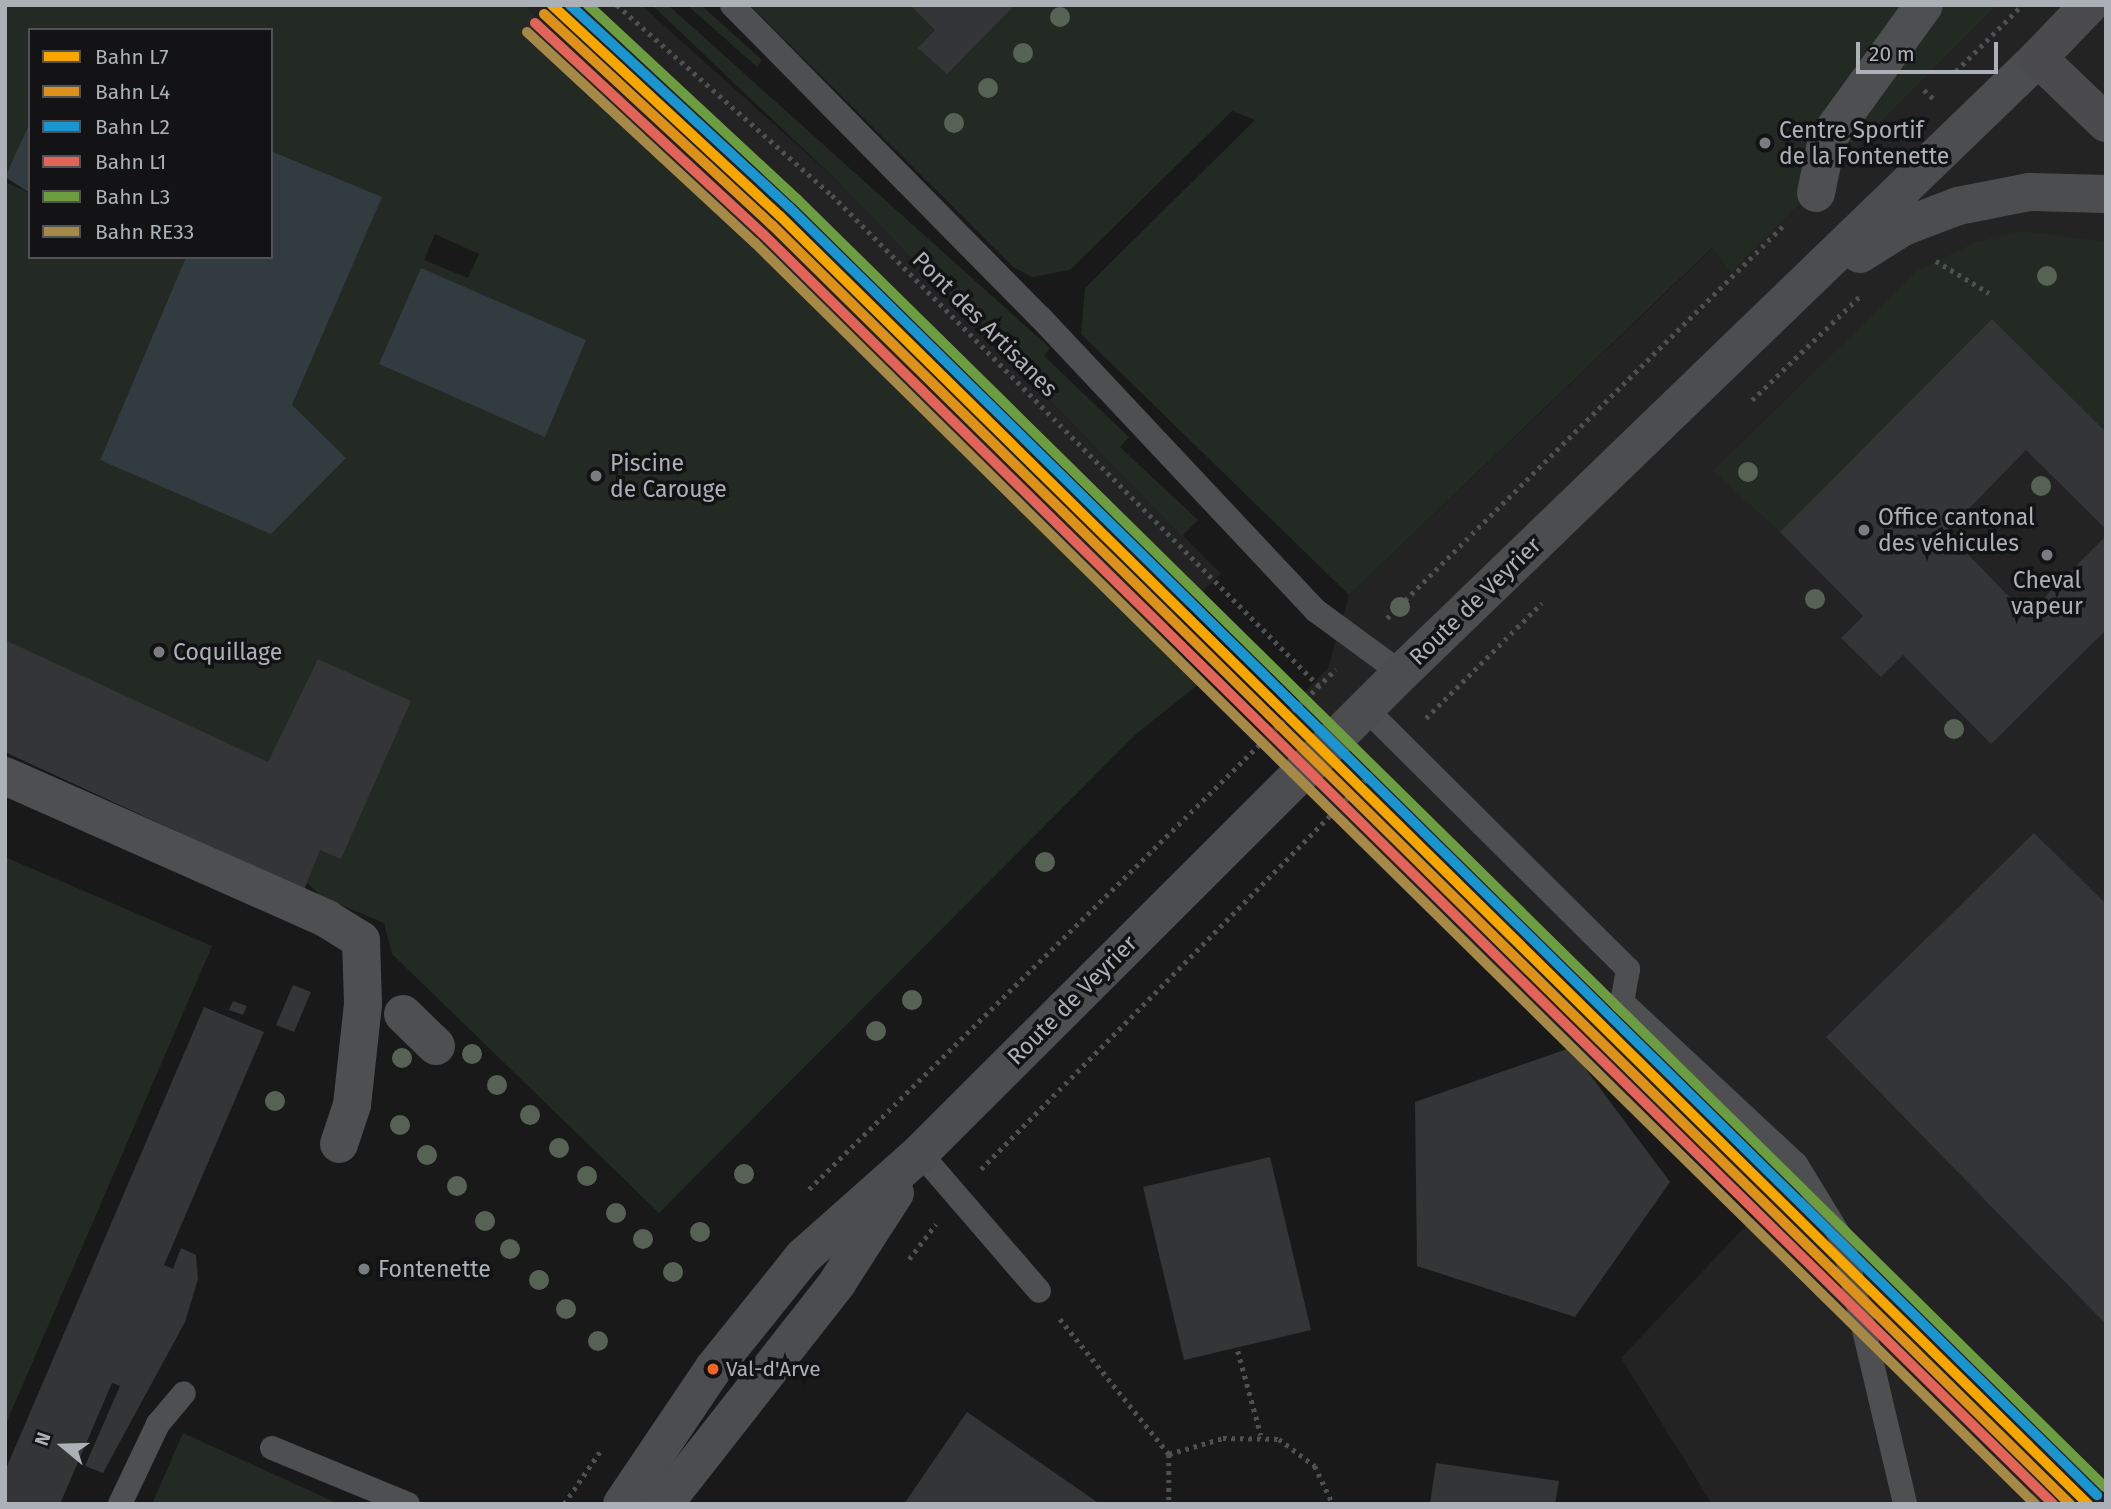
<!DOCTYPE html>
<html>
<head>
<meta charset="utf-8">
<style>
	body { margin:0 }
	#map { position:relative; width:2111px; height:1509px; overflow:hidden; background:#191919; font-family:"Fira Sans",sans-serif }
	div>[style] { position:absolute }
	.built>* { inset:0; background:#232324 }
	.green>* { inset:0; background:#232923 }
	.water>* { inset:0; background:#323b3f }
	.building>* { inset:0; background:#343536 }
	.path>* { height:4.5px; margin-top:-2.25px; transform-origin:0; background:repeating-linear-gradient(90deg,#4f5052 0 3.5px,transparent 0 8.5px) }
	.lane>* { height:24px; margin:-12px; padding:0 12px; transform-origin:12px; border-radius:12px; background:#4e4f51 }
	.street>* { height:38px; margin:-19px; padding:0 19px; transform-origin:19px; border-radius:19px; background:#4e4f51 }
	.secondary>* { height:38px; margin:-19px; padding:0 19px; transform-origin:19px; border-radius:19px; background:#4c4d4f }
	.primary>* { height:38px; margin:-19px; padding:0 19px; transform-origin:19px; border-radius:19px; background:#4b4b4d }
	.rail-1>* { height:10px; margin:-5px; padding:0 5px; transform-origin:5px; border-radius:5px; background:#f7a600 }
	.rail-2>* { height:10px; margin:-5px; padding:0 5px; transform-origin:5px; border-radius:5px; background:#dc911b }
	.rail-3>* { height:10px; margin:-5px; padding:0 5px; transform-origin:5px; border-radius:5px; background:#1a95d0 }
	.rail-4>* { height:10px; margin:-5px; padding:0 5px; transform-origin:5px; border-radius:5px; background:#e26458 }
	.rail-5>* { height:10px; margin:-5px; padding:0 5px; transform-origin:5px; border-radius:5px; background:#6c9d40 }
	.rail-6>* { height:10px; margin:-5px; padding:0 5px; transform-origin:5px; border-radius:5px; background:#a68847 }
	.trees>* { width:20px; height:20px; margin:-10px; border-radius:50%; background:#566354 }
	.dots>* { width:19px; height:19px; translate:-50% -50%; box-sizing:border-box; border:4px solid #131315; border-radius:50% }
	span { translate:-50% -50%; white-space:nowrap; text-align:center; line-height:1.15; -webkit-text-stroke:7px #131315; paint-order:stroke }
	.bus-label { font-size:21px; color:#acb1b8 }
	.left { translate:0 -50%; text-align:left }
	.poi-label { font-size:23px; color:#acb1b8 }
	.street-label { font-size:23px; color:#acb1b8 }
	.frame { position:absolute; inset:0; border:7px solid #acb1b8; pointer-events:none }
	.legend { position:absolute; left:28px; top:28px; width:245px; height:231px; box-sizing:border-box; background:#131315; border:2px solid #505256; margin:0; padding:9px 12px; list-style:none; font-size:21px; color:#acb1b8 }
	.legend li { display:flex; align-items:center; gap:14px; height:35px }
	.legend b { width:35px; border:2px solid #505256 }
	.north { position:absolute; left:28px; top:1411px; width:70px; height:70px; -webkit-text-stroke:5px #131315; paint-order:stroke; rotate:289deg; font-size:19px; font-weight:700; line-height:28px; text-align:center; color:#acb1b8 }
	.north::after { content:''; display:block; margin:auto; width:24px; height:32px; background:#acb1b8; clip-path:polygon(50% 0,100% 100%,50% 72%,0 100%) }
	.scale { position:absolute; left:1856px; top:42px; width:142px; height:32px; box-sizing:border-box; border:4px solid #acb1b8; border-top:0; padding-left:9px; font-size:21px; line-height:24px; white-space:nowrap; color:#acb1b8; -webkit-text-stroke:5px #131315; paint-order:stroke }
</style>
</head>
<body>
<div id="map">
	<div class="built">
		<i style="clip-path:polygon(524px 5px,641px 5px,833px 177px,1221px 574px,1162px 631px,767px 233px)"></i>
		<i style="clip-path:polygon(1997px 5px,2106px 5px,2106px 1504px,1712px 1504px,1621px 1358px,1754px 1217px,1259px 739px,1328px 668px,1349px 595px,1713px 248px,1731px 273px)"></i>
	</div>
	<div class="green">
		<i style="clip-path:polygon(evenodd,5px 5px,524px 5px,767px 233px,1205px 679px,1135px 735px,659px 1213px,392px 954px,384px 923px,322px 897px,307px 882px,304px 890px,5px 752px,5px 182px,30px 193px,30px 257px,186px 257px,100px 460px,292px 405px,381px 197px,271px 151px,271px 30px,30px 30px,30px 122px,5px 177px,5px 5px,435px 234px,479px 254px,468px 278px,424px 260px,435px 234px)"></i>
		<i style="clip-path:polygon(652px 5px,668px 5px,1050px 348px,1044px 356px,1129px 437px,1120px 447px,1198px 520px,1182px 536px,833px 177px)"></i>
		<i style="clip-path:polygon(687px 5px,701px 5px,762px 60px,757px 67px)"></i>
		<i style="clip-path:polygon(750px 5px,1997px 5px,1731px 273px,1712px 248px,1349px 595px,1081px 334px,1085px 288px,1255px 120px,1232px 111px,1070px 270px,1032px 277px,1013px 267px)"></i>
		<i style="clip-path:polygon(2024px 231px,2106px 242px,2106px 432px,1992px 319px,1780px 532px,1713px 471px,1917px 271px,1976px 242px)"></i>
		<i style="clip-path:polygon(5px 857px,212px 946px,5px 1426px)"></i>
		<i style="clip-path:polygon(183px 1433px,339px 1504px,152px 1504px)"></i>
	</div>
	<div class="water">
		<i style="clip-path:polygon(30px 122px,30px 193px,5px 177px)"></i>
		<i style="clip-path:polygon(271px 151px,382px 197px,292px 405px,346px 458px,271px 534px,100px 460px,186px 257px,271px 257px)"></i>
		<i style="clip-path:polygon(421px 268px,586px 340px,545px 437px,379px 364px)"></i>
	</div>
	<div class="building">
		<i style="clip-path:polygon(910px 5px,1015px 5px,947px 74px,918px 48px,935px 30px)"></i>
		<i style="clip-path:polygon(1992px 319px,2106px 432px,2106px 529px,2026px 450px,1946px 532px,2027px 615px,2106px 536px,2106px 630px,1991px 744px,1903px 655px,1881px 677px,1841px 638px,1863px 616px,1780px 532px)"></i>
		<i style="clip-path:polygon(5px 640px,268px 762px,318px 659px,411px 701px,341px 859px,320px 850px,304px 890px,5px 752px)"></i>
		<i style="clip-path:polygon(2034px 833px,2106px 904px,2106px 1324px,1826px 1037px)"></i>
		<i style="clip-path:polygon(293px 985px,311px 992px,294px 1032px,276px 1025px)"></i>
		<i style="clip-path:polygon(233px 1001px,247px 1006px,243px 1015px,229px 1010px)"></i>
		<i style="clip-path:polygon(204px 1007px,264px 1032px,164px 1265px,173px 1269px,181px 1248px,196px 1255px,198px 1279px,185px 1322px,103px 1473px,85px 1466px,120px 1386px,112px 1383px,60px 1504px,5px 1504px,5px 1471px)"></i>
		<i style="clip-path:polygon(1570px 1048px,1670px 1182px,1575px 1317px,1417px 1266px,1415px 1102px)"></i>
		<i style="clip-path:polygon(1270px 1157px,1311px 1330px,1184px 1360px,1143px 1187px)"></i>
		<i style="clip-path:polygon(967px 1412px,1100px 1504px,904px 1504px)"></i>
		<i style="clip-path:polygon(1436px 1463px,1559px 1481px,1555px 1504px,1430px 1504px)"></i>
		<i style="clip-path:polygon(2033px 1493px,2043px 1504px,2022px 1504px)"></i>
	</div>
	<div class="path">
		<i style="left:617px;top:5px;width:287px;rotate:41.5deg"></i>
		<i style="left:832px;top:195px;width:692px;rotate:45.23deg"></i>
		<i style="left:1956px;top:71px;width:93px;rotate:-45deg"></i>
		<i style="left:1924px;top:90px;width:13px;rotate:42deg"></i>
		<i style="left:1936px;top:261px;width:62px;rotate:31.1deg"></i>
		<i style="left:1752px;top:400px;width:149px;rotate:-43.9deg"></i>
		<i style="left:1387px;top:618px;width:561px;rotate:-44.71deg"></i>
		<i style="left:1426px;top:718px;width:163px;rotate:-44.8deg"></i>
		<i style="left:981px;top:1169px;width:562px;rotate:-45.36deg"></i>
		<i style="left:809px;top:1189px;width:740px;rotate:-44.62deg"></i>
		<i style="left:909px;top:1259px;width:44px;rotate:-52.4deg"></i>
		<i style="left:1060px;top:1319px;width:174px;rotate:51.1deg"></i>
		<i style="left:1169px;top:1454px;width:50px;rotate:90deg"></i>
		<i style="left:1238px;top:1351px;width:87px;rotate:74.7deg"></i>
		<i style="left:1169px;top:1454px;width:56px;rotate:-16.5deg"></i>
		<i style="left:1223px;top:1438px;width:56px;rotate:1deg"></i>
		<i style="left:1279px;top:1439px;width:45px;rotate:36.9deg"></i>
		<i style="left:1315px;top:1466px;width:42px;rotate:64.7deg"></i>
		<i style="left:564px;top:1504px;width:65px;rotate:-55.6deg"></i>
	</div>
	<div class="lane">
		<i style="left:732px;top:5px;width:438px;rotate:45.4deg"></i>
		<i style="left:1040px;top:317px;width:402px;rotate:46.8deg"></i>
		<i style="left:1315px;top:610px;width:107px;rotate:36.2deg"></i>
		<i style="left:1367px;top:710px;width:368px;rotate:44.8deg"></i>
		<i style="left:1628px;top:969px;width:34px;rotate:100deg"></i>
		<i style="left:1622px;top:1002px;width:238px;rotate:43deg"></i>
		<i style="left:1796px;top:1164px;width:90px;rotate:58.6deg"></i>
		<i style="left:1843px;top:1241px;width:270px;rotate:76.7deg"></i>
		<i style="left:920px;top:1153px;width:182px;rotate:49.2deg"></i>
		<i style="left:272px;top:1448px;width:147px;rotate:22.4deg"></i>
		<i style="left:120px;top:1504px;width:89px;rotate:-64.6deg"></i>
		<i style="left:158px;top:1424px;width:40px;rotate:-50deg"></i>
	</div>
	<div class="street">
		<i style="left:1816px;top:193px;width:55px;rotate:-78.5deg"></i>
		<i style="left:1827px;top:139px;width:165px;rotate:-54.1deg"></i>
		<i style="left:5px;top:776px;width:352px;rotate:23.9deg"></i>
		<i style="left:327px;top:919px;width:40px;rotate:32deg"></i>
		<i style="left:361px;top:940px;width:64px;rotate:88.2deg"></i>
		<i style="left:363px;top:1004px;width:102px;rotate:96.2deg"></i>
		<i style="left:352px;top:1105px;width:41px;rotate:108.4deg"></i>
		<i style="left:403px;top:1014px;width:46px;rotate:44.1deg"></i>
	</div>
	<div class="secondary">
		<i style="left:1860px;top:254px;width:51px;rotate:-32.1deg"></i>
		<i style="left:1903px;top:227px;width:59px;rotate:-20.9deg"></i>
		<i style="left:1958px;top:206px;width:72px;rotate:-11.2deg"></i>
		<i style="left:2029px;top:192px;width:77px;rotate:1.5deg"></i>
		<i style="left:622px;top:1504px;width:163px;rotate:-56deg"></i>
		<i style="left:713px;top:1369px;width:144px;rotate:-51.2deg"></i>
		<i style="left:803px;top:1257px;width:157px;rotate:-41.6deg"></i>
		<i style="left:920px;top:1153px;width:680px;rotate:-44.94deg"></i>
		<i style="left:1401px;top:673px;width:885px;rotate:-43.99deg"></i>
		<i style="left:664px;top:1504px;width:281px;rotate:-51.9deg"></i>
		<i style="left:837px;top:1283px;width:107px;rotate:-57.2deg"></i>
	</div>
	<div class="primary">
		<i style="left:2089px;top:5px;width:74px;rotate:133.9deg"></i>
		<i style="left:2038px;top:58px;width:94px;rotate:43.7deg"></i>
	</div>
	<div class="rail-1">
		<i style="left:552px;top:5px;width:311px;rotate:42.8deg"></i>
		<i style="left:780px;top:216px;width:1836px;rotate:44.56deg"></i>
	</div>
	<div class="rail-2">
		<i style="left:544px;top:14px;width:311px;rotate:42.8deg"></i>
		<i style="left:772px;top:225px;width:1822px;rotate:44.58deg"></i>
	</div>
	<div class="rail-3">
		<i style="left:570px;top:5px;width:298px;rotate:42.7deg"></i>
		<i style="left:789px;top:207px;width:1836px;rotate:44.56deg"></i>
	</div>
	<div class="rail-4">
		<i style="left:535px;top:23px;width:311px;rotate:42.8deg"></i>
		<i style="left:763px;top:234px;width:1810px;rotate:44.55deg"></i>
	</div>
	<div class="rail-5">
		<i style="left:588px;top:5px;width:285px;rotate:42.9deg"></i>
		<i style="left:797px;top:199px;width:1836px;rotate:44.56deg"></i>
	</div>
	<div class="rail-6">
		<i style="left:527px;top:32px;width:311px;rotate:42.8deg"></i>
		<i style="left:755px;top:243px;width:1797px;rotate:44.57deg"></i>
	</div>
	<div class="trees">
		<i style="left:1060px;top:17px"></i>
		<i style="left:1023px;top:53px"></i>
		<i style="left:988px;top:88px"></i>
		<i style="left:954px;top:123px"></i>
		<i style="left:2047px;top:276px"></i>
		<i style="left:1748px;top:472px"></i>
		<i style="left:2041px;top:486px"></i>
		<i style="left:1815px;top:599px"></i>
		<i style="left:1400px;top:607px"></i>
		<i style="left:1954px;top:729px"></i>
		<i style="left:1045px;top:862px"></i>
		<i style="left:912px;top:1000px"></i>
		<i style="left:876px;top:1031px"></i>
		<i style="left:472px;top:1054px"></i>
		<i style="left:402px;top:1058px"></i>
		<i style="left:497px;top:1085px"></i>
		<i style="left:275px;top:1101px"></i>
		<i style="left:530px;top:1115px"></i>
		<i style="left:400px;top:1125px"></i>
		<i style="left:559px;top:1148px"></i>
		<i style="left:427px;top:1155px"></i>
		<i style="left:744px;top:1174px"></i>
		<i style="left:587px;top:1176px"></i>
		<i style="left:457px;top:1186px"></i>
		<i style="left:616px;top:1213px"></i>
		<i style="left:485px;top:1221px"></i>
		<i style="left:700px;top:1232px"></i>
		<i style="left:643px;top:1239px"></i>
		<i style="left:510px;top:1249px"></i>
		<i style="left:673px;top:1272px"></i>
		<i style="left:539px;top:1280px"></i>
		<i style="left:566px;top:1309px"></i>
		<i style="left:598px;top:1341px"></i>
	</div>
	<div class="dots">
		<i style="left:1765px;top:143px;background:#797c80"></i>
		<i style="left:596px;top:476px;background:#797c80"></i>
		<i style="left:1864px;top:530px;background:#797c80"></i>
		<i style="left:2047px;top:555px;background:#797c80"></i>
		<i style="left:159px;top:652px;background:#797c80"></i>
		<i style="left:364px;top:1269px;background:#797c80"></i>
		<i style="left:713px;top:1369px;background:#f26522"></i>
	</div>
	<div class="bus-label">
		<span class="left" style="left:726px;top:1369px">Val-d'Arve</span>
	</div>
	<div class="poi-label">
		<span class="left" style="left:1779px;top:143px">Centre Sportif<br>de la Fontenette</span>
		<span class="left" style="left:610px;top:476px">Piscine<br>de Carouge</span>
		<span class="left" style="left:1878px;top:530px">Office cantonal<br>des véhicules</span>
		<span style="left:2047px;top:593px">Cheval<br>vapeur</span>
		<span class="left" style="left:173px;top:652px">Coquillage</span>
		<span class="left" style="left:378px;top:1269px">Fontenette</span>
	</div>
	<div class="street-label">
		<span style="left:985px;top:324px;rotate:45deg">Pont des Artisanes</span>
		<span style="left:1475px;top:601px;rotate:-44deg">Route de Veyrier</span>
		<span style="left:1072px;top:1000px;rotate:-45deg">Route de Veyrier</span>
	</div>
	<div class="frame"></div>
	<ul class="legend">
	<li><b style="height:9px;background:#f7a600"></b>Bahn L7</li>
	<li><b style="height:9px;background:#dc911b"></b>Bahn L4</li>
	<li><b style="height:9px;background:#1a95d0"></b>Bahn L2</li>
	<li><b style="height:9px;background:#e26458"></b>Bahn L1</li>
	<li><b style="height:9px;background:#6c9d40"></b>Bahn L3</li>
	<li><b style="height:9px;background:#a68847"></b>Bahn RE33</li>
	</ul>
	<div class="north">N</div>
	<div class="scale">20 m</div>
</div>
</body>
</html>
